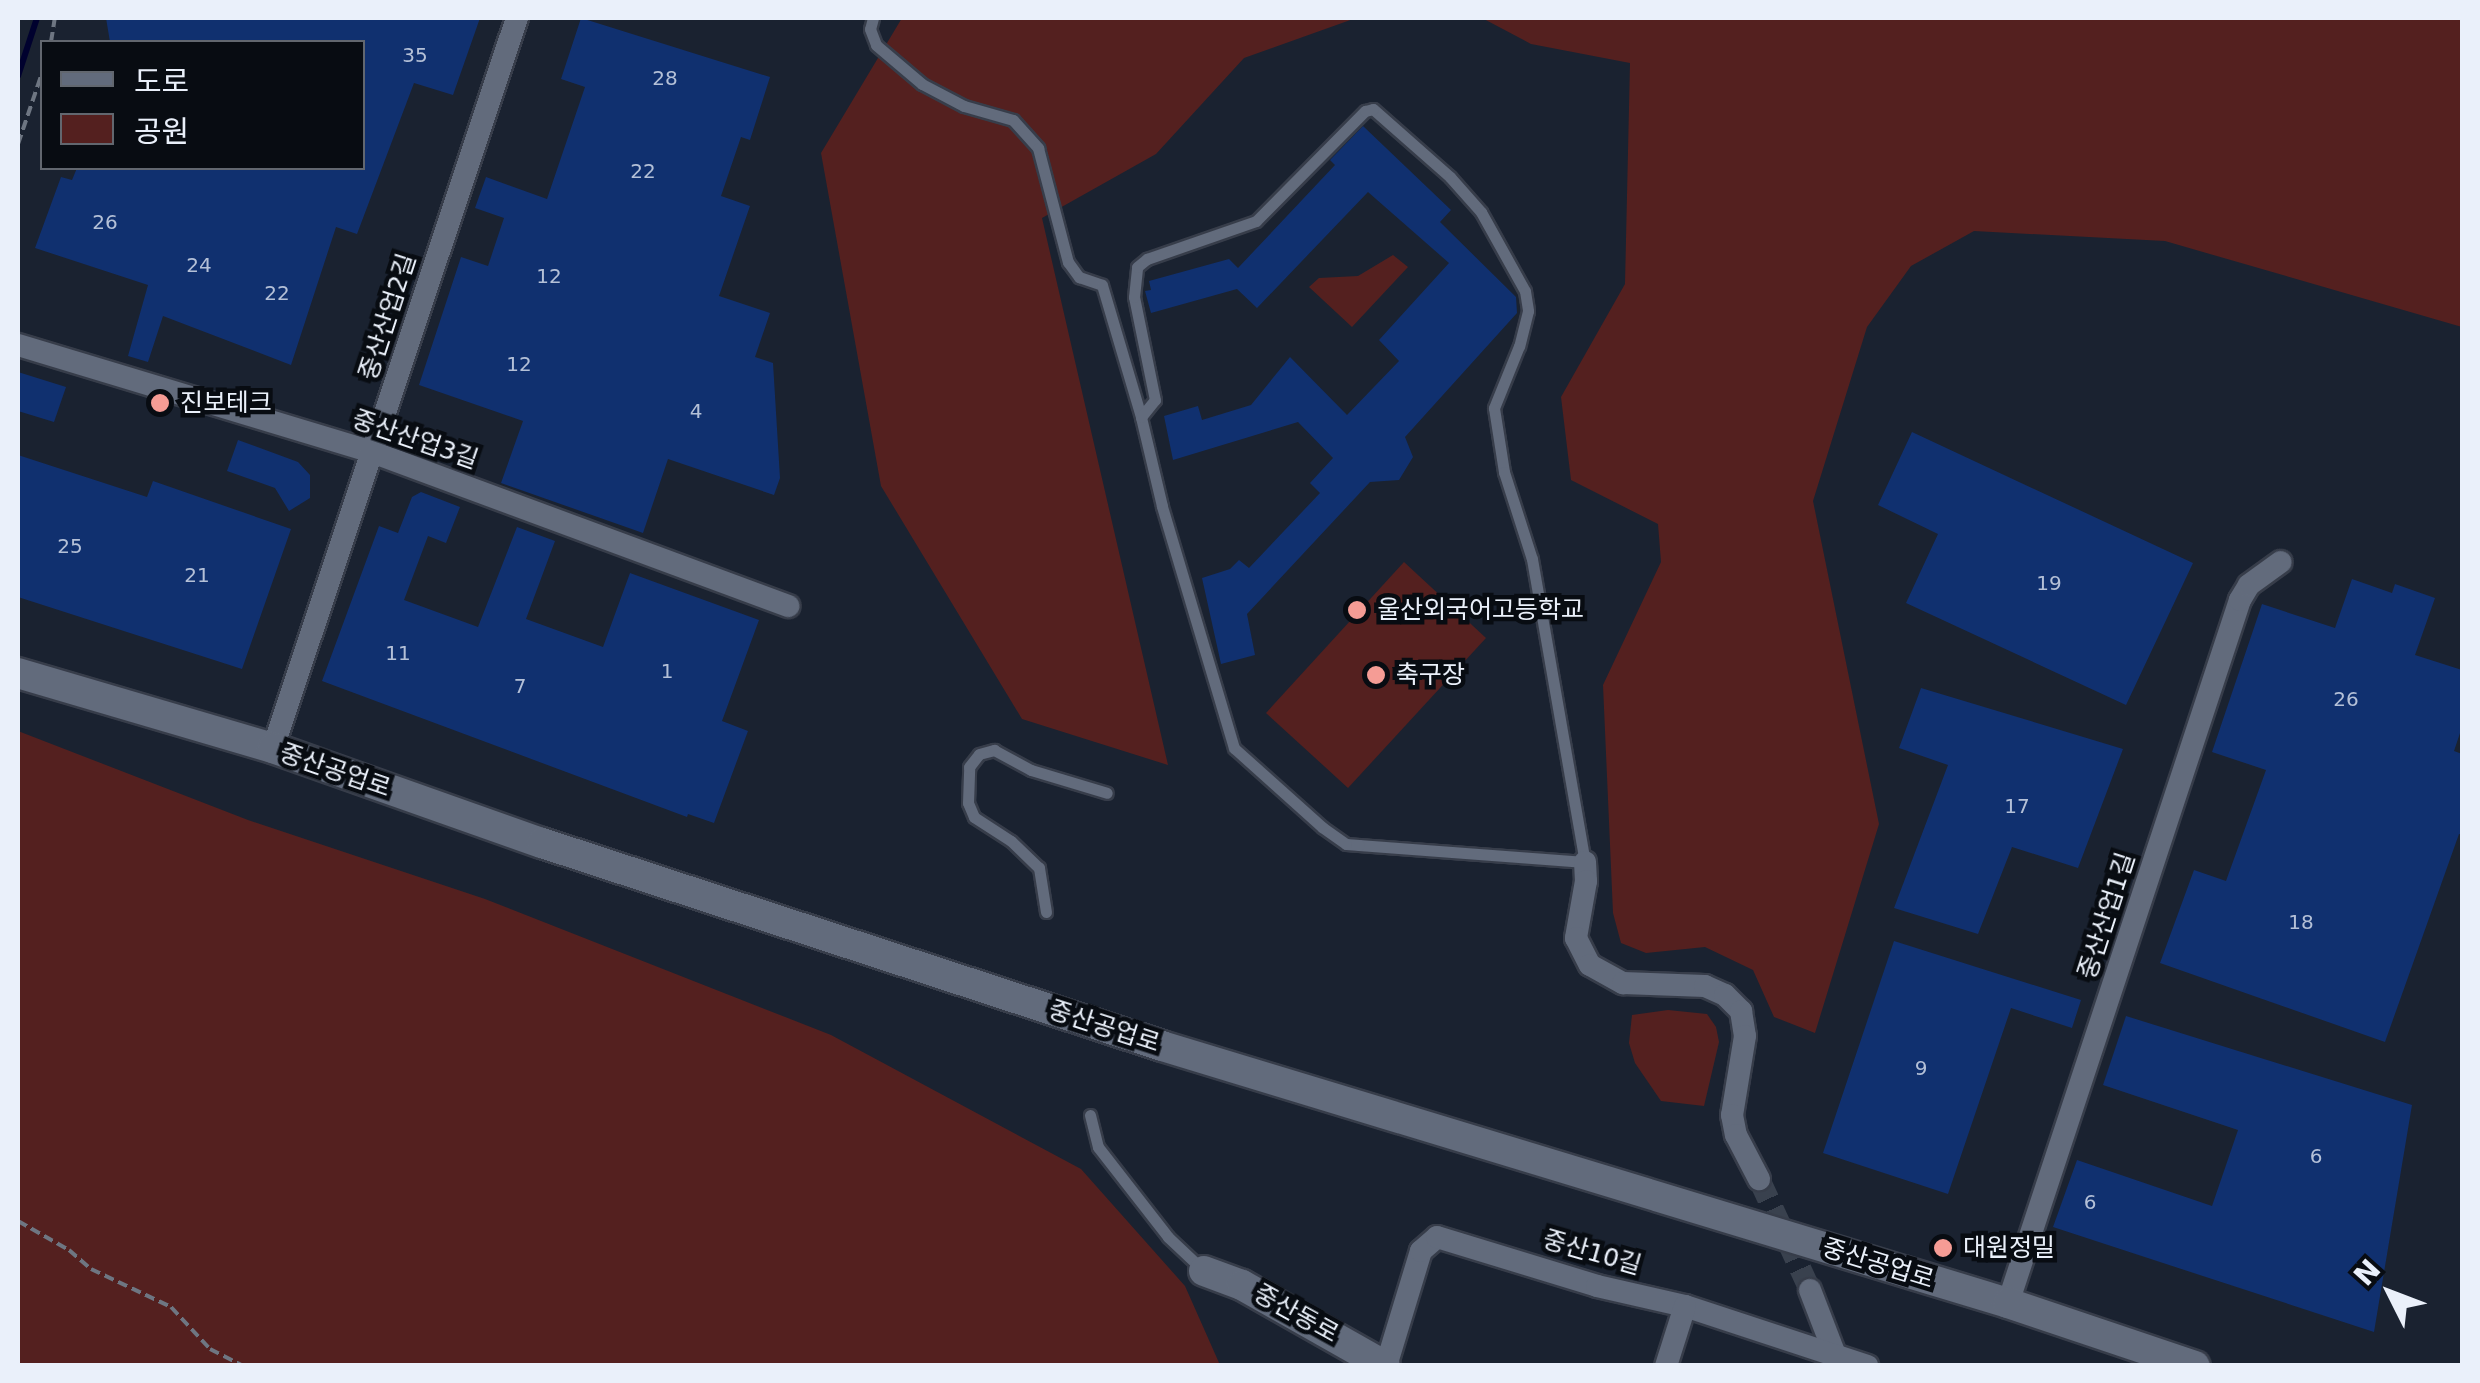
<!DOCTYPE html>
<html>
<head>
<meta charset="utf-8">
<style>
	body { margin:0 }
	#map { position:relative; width:2480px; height:1383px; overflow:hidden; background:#1a2230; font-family:"DejaVu Sans","Noto Sans KR",sans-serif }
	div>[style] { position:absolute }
	.green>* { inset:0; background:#54201f }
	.stream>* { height:6px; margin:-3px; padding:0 3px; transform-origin:3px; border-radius:3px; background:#00012e }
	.building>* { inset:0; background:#10306f }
	.minor-tunnel>* { height:22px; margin-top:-11px; transform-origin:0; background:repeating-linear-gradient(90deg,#39414e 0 22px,transparent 0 33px) }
	.path>* { height:4px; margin-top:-2px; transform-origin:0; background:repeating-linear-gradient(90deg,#6e7682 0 10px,transparent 0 15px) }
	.roads { filter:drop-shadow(2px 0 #373d4a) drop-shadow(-2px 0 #373d4a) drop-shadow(0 2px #373d4a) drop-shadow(0 -2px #373d4a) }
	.service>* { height:11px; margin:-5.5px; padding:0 5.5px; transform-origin:5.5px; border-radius:5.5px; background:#626b7c }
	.minor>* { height:22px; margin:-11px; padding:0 11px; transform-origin:11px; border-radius:11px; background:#626b7c }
	.tertiary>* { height:30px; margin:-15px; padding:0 15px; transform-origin:15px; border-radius:15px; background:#626b7c }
	.dots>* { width:28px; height:28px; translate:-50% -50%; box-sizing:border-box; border:5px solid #080c12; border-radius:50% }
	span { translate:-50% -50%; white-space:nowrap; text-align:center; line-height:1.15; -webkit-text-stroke:9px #080c12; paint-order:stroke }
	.number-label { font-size:20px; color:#b4c0d7 }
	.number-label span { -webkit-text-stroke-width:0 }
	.street-label { font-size:25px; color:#eaf0fa }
	.poi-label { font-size:25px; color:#eaf0fa }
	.left { translate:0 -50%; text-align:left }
	.frame { position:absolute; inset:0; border:20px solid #eaf0fa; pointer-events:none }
	.legend { position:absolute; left:40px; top:40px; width:325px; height:130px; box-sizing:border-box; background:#080c12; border:2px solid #62676f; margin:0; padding:12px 18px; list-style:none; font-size:30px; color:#eaf0fa }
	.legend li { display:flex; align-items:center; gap:20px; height:50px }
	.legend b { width:50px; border:2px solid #62676f }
	.north { position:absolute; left:2340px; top:1243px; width:100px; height:100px; -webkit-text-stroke:8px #080c12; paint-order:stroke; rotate:312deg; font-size:28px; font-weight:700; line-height:40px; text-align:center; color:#eaf0fa }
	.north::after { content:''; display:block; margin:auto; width:35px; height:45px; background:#eaf0fa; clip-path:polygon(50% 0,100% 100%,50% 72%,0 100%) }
</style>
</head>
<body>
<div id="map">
	<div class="green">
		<i style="clip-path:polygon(902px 18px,1356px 18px,1244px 58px,1156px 154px,1042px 218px,1168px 765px,1022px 719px,881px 486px,821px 153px)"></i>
		<i style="clip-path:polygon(1482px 18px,2462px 18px,2462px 327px,2165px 241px,1974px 231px,1911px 266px,1867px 327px,1813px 501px,1879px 824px,1815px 1033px,1774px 1017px,1753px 970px,1705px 947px,1646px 953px,1621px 943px,1613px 913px,1603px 685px,1661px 562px,1658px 524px,1571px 480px,1561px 397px,1625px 284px,1630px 63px,1531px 44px)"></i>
		<i style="clip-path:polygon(1393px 255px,1408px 267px,1352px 327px,1309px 287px,1319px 278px,1358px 276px)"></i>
		<i style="clip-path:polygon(1404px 562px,1486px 638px,1348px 788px,1266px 713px)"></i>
		<i style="clip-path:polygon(18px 731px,248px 820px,485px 899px,831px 1035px,1081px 1169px,1185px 1286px,1220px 1365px,18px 1365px)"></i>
		<i style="clip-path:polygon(1668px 1010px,1707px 1014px,1716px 1027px,1719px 1042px,1704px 1106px,1661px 1101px,1635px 1063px,1629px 1043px,1632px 1015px)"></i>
	</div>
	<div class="stream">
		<i style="left:18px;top:76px;width:61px;rotate:-71.9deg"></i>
	</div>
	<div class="building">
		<i style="clip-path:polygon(106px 18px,480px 18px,453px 95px,414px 83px,357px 234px,336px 227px,291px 365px,163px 316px,148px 362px,128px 356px,148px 285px,35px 248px,61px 177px,72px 180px,77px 168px,362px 168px,362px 42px,110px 42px)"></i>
		<i style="clip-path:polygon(581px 18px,770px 77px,750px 140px,741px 137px,721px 196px,750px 206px,719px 296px,770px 313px,755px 357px,773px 363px,780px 478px,774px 495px,668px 459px,643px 533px,501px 483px,523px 421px,419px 385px,461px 257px,488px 266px,504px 218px,475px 208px,486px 177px,547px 199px,585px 87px,561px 79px)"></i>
		<i style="clip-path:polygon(1363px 126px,1451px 210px,1440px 222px,1516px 297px,1517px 313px,1405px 437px,1413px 457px,1399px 480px,1370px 482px,1247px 614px,1255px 655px,1221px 664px,1202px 578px,1230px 569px,1239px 560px,1249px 568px,1320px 493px,1310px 483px,1333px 458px,1298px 422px,1173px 460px,1164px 416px,1198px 406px,1202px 420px,1251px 405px,1290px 357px,1347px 415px,1399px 361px,1379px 340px,1449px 263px,1368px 192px,1257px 308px,1237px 289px,1151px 313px,1145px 291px,1151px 290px,1149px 281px,1229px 259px,1238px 268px,1335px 165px,1330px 160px)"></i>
		<i style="clip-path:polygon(18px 372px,66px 387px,54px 422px,18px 411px)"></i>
		<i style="clip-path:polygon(1912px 432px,2193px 563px,2126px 705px,1906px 603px,1938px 534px,1878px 505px)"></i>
		<i style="clip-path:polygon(238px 440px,298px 462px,310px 475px,310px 498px,289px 511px,275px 488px,227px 471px)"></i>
		<i style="clip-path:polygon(18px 455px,147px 497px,153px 481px,291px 529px,242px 669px,18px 597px)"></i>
		<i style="clip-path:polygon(421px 492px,460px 507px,446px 543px,428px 536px,404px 600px,478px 627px,517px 527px,555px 541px,526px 619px,603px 647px,630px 573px,759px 620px,722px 721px,748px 731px,714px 823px,688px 814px,687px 817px,322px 681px,379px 526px,398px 533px,412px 497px)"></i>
		<i style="clip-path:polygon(2352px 579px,2392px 593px,2395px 584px,2435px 598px,2415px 655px,2462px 670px,2462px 727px,2454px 751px,2462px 754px,2462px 835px,2459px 834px,2385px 1042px,2160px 963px,2194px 870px,2226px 881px,2266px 770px,2212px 752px,2262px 604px,2335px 628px)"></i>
		<i style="clip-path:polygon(1921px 688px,2123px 749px,2078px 868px,2012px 847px,1978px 934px,1894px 908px,1948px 765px,1899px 748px)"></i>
		<i style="clip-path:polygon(1894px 941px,2081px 1000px,2072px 1028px,2011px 1008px,1948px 1194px,1823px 1153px)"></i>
		<i style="clip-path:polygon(2126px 1016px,2412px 1105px,2374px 1332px,2053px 1227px,2077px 1160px,2212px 1206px,2238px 1130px,2103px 1085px)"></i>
	</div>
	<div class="minor-tunnel">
		<i style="left:1759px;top:1179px;width:122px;rotate:65.3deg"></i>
	</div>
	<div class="path">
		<i style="left:51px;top:42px;width:24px;rotate:-81deg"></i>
		<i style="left:18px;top:144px;width:75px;rotate:-71.3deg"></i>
		<i style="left:18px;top:1221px;width:59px;rotate:29.6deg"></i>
		<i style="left:69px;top:1250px;width:29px;rotate:41deg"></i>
		<i style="left:91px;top:1269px;width:89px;rotate:25.4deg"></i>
		<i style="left:171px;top:1307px;width:57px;rotate:47.1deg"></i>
		<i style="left:210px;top:1349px;width:38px;rotate:27deg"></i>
	</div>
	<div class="roads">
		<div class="service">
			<i style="left:873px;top:18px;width:11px;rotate:105deg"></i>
			<i style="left:870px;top:29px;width:17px;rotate:69deg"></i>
			<i style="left:876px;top:45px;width:60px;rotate:40.3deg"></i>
			<i style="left:922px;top:84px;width:47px;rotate:27.6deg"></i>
			<i style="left:964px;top:106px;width:51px;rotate:15.9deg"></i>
			<i style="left:1013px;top:120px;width:38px;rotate:48deg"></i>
			<i style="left:1038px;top:148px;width:118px;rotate:75.3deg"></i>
			<i style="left:1068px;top:262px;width:19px;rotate:54deg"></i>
			<i style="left:1079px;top:277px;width:24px;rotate:19deg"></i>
			<i style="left:1102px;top:285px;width:138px;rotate:73.5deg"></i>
			<i style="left:1373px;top:109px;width:103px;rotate:41.4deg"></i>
			<i style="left:1450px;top:177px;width:47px;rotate:48.5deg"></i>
			<i style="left:1481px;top:212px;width:90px;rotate:60.9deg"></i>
			<i style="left:1525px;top:291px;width:20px;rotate:81deg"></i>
			<i style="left:1528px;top:311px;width:36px;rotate:104deg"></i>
			<i style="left:1519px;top:346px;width:67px;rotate:112deg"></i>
			<i style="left:1494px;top:408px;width:65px;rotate:81.1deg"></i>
			<i style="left:1504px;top:472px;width:91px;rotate:72.2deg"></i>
			<i style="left:1532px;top:559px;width:308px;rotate:80.1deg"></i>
			<i style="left:1585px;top:862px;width:227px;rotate:-175.7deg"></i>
			<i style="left:1359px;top:845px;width:13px;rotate:-176deg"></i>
			<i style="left:1346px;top:844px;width:29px;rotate:-145deg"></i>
			<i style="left:1322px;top:827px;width:118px;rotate:-138.1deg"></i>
			<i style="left:1234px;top:748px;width:252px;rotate:-106.6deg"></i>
			<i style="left:1162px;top:506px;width:91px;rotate:-103.3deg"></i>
			<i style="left:1141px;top:417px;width:22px;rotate:-51deg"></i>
			<i style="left:1155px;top:400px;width:105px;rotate:-101.5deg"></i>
			<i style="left:1134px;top:297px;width:30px;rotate:-84deg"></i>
			<i style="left:1137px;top:267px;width:13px;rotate:-39deg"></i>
			<i style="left:1147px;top:259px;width:115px;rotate:-19.2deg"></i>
			<i style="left:1256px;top:221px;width:155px;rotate:-45.3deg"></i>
			<i style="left:1365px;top:111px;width:8px;rotate:-14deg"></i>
			<i style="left:1046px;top:912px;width:45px;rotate:-99deg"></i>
			<i style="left:1039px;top:868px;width:39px;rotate:-136deg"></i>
			<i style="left:1011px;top:841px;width:44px;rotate:-147deg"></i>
			<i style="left:974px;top:817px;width:15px;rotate:-113deg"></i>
			<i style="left:968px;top:803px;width:36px;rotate:-88deg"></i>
			<i style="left:969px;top:767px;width:16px;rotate:-52deg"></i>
			<i style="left:979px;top:754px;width:16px;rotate:-15deg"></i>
			<i style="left:994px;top:750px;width:42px;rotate:28.4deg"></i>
			<i style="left:1031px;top:770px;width:79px;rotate:16.8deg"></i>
			<i style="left:1090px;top:1115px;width:33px;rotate:76deg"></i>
			<i style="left:1098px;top:1147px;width:114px;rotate:52.1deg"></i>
			<i style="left:1168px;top:1237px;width:50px;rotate:43.4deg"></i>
		</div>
		<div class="minor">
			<i style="left:18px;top:345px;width:370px;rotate:16.8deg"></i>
			<i style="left:372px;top:452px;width:444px;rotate:20.3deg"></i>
			<i style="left:273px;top:748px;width:770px;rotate:-71.52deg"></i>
			<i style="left:1585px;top:862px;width:19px;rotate:87deg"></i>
			<i style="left:1586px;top:881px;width:58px;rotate:100deg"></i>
			<i style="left:1576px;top:938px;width:30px;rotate:63deg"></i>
			<i style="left:1590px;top:965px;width:38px;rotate:29deg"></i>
			<i style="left:1623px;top:983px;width:82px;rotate:2.1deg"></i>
			<i style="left:1705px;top:986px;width:22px;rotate:24deg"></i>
			<i style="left:1725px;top:995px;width:23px;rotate:45deg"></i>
			<i style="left:1741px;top:1011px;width:25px;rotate:81deg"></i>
			<i style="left:1745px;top:1036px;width:80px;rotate:99.3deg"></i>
			<i style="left:1732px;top:1115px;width:20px;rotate:79deg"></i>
			<i style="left:1736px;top:1135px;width:50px;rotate:62.4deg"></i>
			<i style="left:1810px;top:1290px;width:80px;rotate:68.9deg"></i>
			<i style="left:2008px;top:1303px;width:740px;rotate:-71.74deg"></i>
			<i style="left:2240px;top:600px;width:17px;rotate:-59deg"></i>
			<i style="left:2249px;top:585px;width:39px;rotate:-36deg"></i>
			<i style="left:1386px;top:1366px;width:120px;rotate:-73.1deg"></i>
			<i style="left:1421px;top:1251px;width:21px;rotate:-41deg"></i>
			<i style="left:1437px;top:1237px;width:167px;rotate:17deg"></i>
			<i style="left:1597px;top:1286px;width:90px;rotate:12.8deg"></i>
			<i style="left:1685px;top:1306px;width:192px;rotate:18.2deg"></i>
			<i style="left:1666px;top:1366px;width:63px;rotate:-72.4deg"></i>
		</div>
		<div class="tertiary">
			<i style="left:18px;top:673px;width:266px;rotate:16.4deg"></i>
			<i style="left:273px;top:748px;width:285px;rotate:19.5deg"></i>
			<i style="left:542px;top:843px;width:652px;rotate:18.13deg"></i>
			<i style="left:1162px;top:1046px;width:884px;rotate:16.9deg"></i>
			<i style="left:2008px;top:1303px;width:197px;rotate:18.6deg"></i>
			<i style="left:1204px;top:1271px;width:40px;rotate:20.2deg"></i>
			<i style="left:1242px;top:1285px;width:164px;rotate:29.5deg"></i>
		</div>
	</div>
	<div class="dots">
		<i style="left:160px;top:403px;background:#f59c95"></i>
		<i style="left:1357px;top:610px;background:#f59c95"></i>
		<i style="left:1376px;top:675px;background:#f59c95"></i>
		<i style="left:1943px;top:1248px;background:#f59c95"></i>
	</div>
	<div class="number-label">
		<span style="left:415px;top:55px">35</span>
		<span style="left:665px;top:78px">28</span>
		<span style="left:643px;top:171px">22</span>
		<span style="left:105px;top:222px">26</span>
		<span style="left:199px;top:265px">24</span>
		<span style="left:549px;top:276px">12</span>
		<span style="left:277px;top:293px">22</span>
		<span style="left:519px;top:364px">12</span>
		<span style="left:696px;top:411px">4</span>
		<span style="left:70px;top:546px">25</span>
		<span style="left:197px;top:575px">21</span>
		<span style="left:2049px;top:583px">19</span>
		<span style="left:398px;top:653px">11</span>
		<span style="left:667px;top:671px">1</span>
		<span style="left:520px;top:686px">7</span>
		<span style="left:2346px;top:699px">26</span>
		<span style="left:2017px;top:806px">17</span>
		<span style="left:2301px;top:922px">18</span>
		<span style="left:1921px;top:1068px">9</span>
		<span style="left:2316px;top:1156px">6</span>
		<span style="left:2090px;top:1202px">6</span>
	</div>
	<div class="street-label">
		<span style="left:388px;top:317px;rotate:-72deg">중산산업2길</span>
		<span style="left:415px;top:440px;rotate:19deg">중산산업3길</span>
		<span style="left:335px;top:771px;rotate:19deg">중산공업로</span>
		<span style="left:2107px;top:916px;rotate:-72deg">중산산업1길</span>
		<span style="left:1104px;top:1027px;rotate:18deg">중산공업로</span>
		<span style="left:1592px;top:1253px;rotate:16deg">중산10길</span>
		<span style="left:1878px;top:1264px;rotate:17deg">중산공업로</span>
		<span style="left:1296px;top:1314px;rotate:29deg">중산동로</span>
	</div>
	<div class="poi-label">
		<span class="left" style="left:180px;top:403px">진보테크</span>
		<span class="left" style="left:1377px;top:610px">울산외국어고등학교</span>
		<span class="left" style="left:1396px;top:675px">축구장</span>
		<span class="left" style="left:1963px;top:1248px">대원정밀</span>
	</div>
	<div class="frame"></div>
	<ul class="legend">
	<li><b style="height:12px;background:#626b7c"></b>도로</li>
	<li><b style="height:28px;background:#54201f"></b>공원</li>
	</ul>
	<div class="north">N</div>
</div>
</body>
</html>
